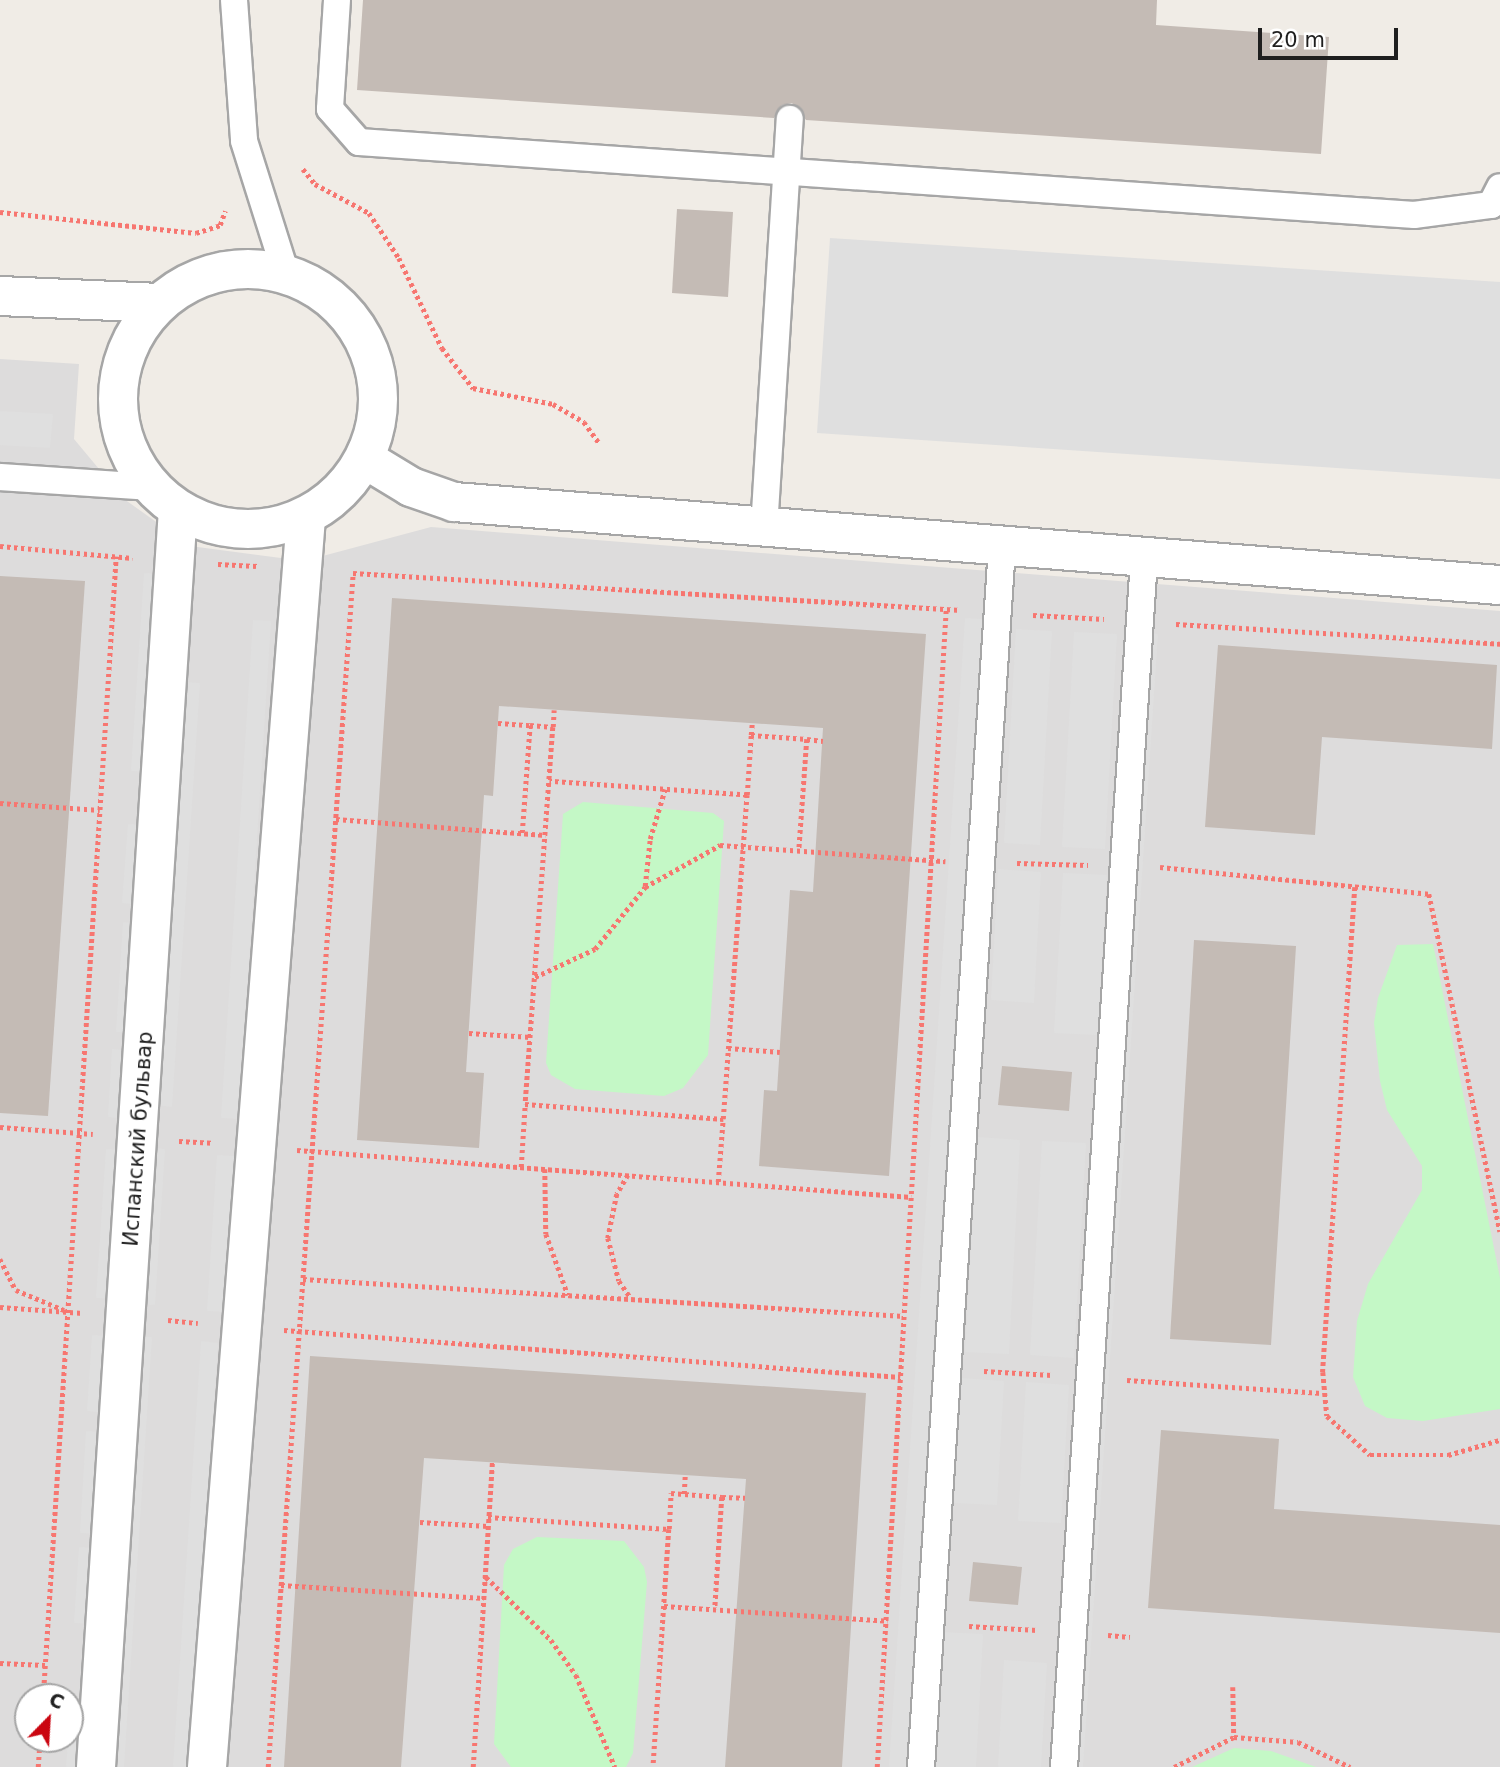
<!DOCTYPE html>
<html>
<head>
<meta charset="utf-8">
<style>
	body { margin:0 }
	#map { position:relative; width:1500px; height:1767px; overflow:hidden; background:#f0ece6; font-family:"DejaVu Sans",sans-serif }
	div>[style] { position:absolute }
	.residential>* { inset:0; background:#dddcdc }
	.park>* { inset:0; background:#c4f8c6 }
	.parking>* { inset:0; background:#dfdfdf }
	.building>* { inset:0; background:#c4bbb5 }
	.path>* { height:4.5px; margin-top:-2.25px; transform-origin:0; background:repeating-linear-gradient(90deg,#f77670 0 3.5px,transparent 0 7px) }
	.roads { filter:drop-shadow(2px 0 #a6a6a6) drop-shadow(-2px 0 #a6a6a6) drop-shadow(0 2px #a6a6a6) drop-shadow(0 -2px #a6a6a6) }
	.lane>* { height:26px; margin:-13px; padding:0 13px; transform-origin:13px; border-radius:13px; background:#fff }
	.street>* { height:38px; margin:-19px; padding:0 19px; transform-origin:19px; border-radius:19px; background:#fff }
	.street>.ring { margin:-19px; padding:0; box-sizing:content-box; background:none; border:38px solid #fff; border-radius:50% }
	span { translate:-50% -50%; white-space:nowrap; text-align:center; line-height:1.15; -webkit-text-stroke:5px #fff; paint-order:stroke }
	.street-label { font-size:21px; color:#1f1f1f }
	.north { position:absolute; left:14px; top:1683px; width:70px; height:70px; box-sizing:border-box; background:#fff; border:2px solid #a5a5a5; border-radius:50%; rotate:24deg; font-size:19px; font-weight:700; line-height:28px; text-align:center; color:#1f1f1f }
	.north::after { content:''; display:block; margin:auto; width:24px; height:32px; background:#ca0510; clip-path:polygon(50% 0,100% 100%,50% 72%,0 100%) }
	.scale { position:absolute; left:1258px; top:28px; width:140px; height:32px; box-sizing:border-box; border:4px solid #1f1f1f; border-top:0; padding-left:9px; font-size:21px; line-height:24px; white-space:nowrap; color:#1f1f1f; -webkit-text-stroke:5px #fff; paint-order:stroke }
</style>
</head>
<body>
<div id="map">
	<div class="residential">
		<i style="clip-path:polygon(evenodd,0 359px,79px 364px,74px 439px,124px 499px,190px 546px,304px 561px,431px 527px,1500px 611px,1500px 1767px,0 1767px,0 359px,28px 1697px,70px 1697px,70px 1739px,28px 1739px,28px 1697px)"></i>
	</div>
	<div class="park">
		<i style="clip-path:polygon(583px 802px,713px 813px,724px 821px,708px 1055px,683px 1088px,664px 1096px,575px 1089px,551px 1075px,546px 1063px,563px 814px)"></i>
		<i style="clip-path:polygon(1433px 944px,1500px 1278px,1500px 1409px,1423px 1421px,1387px 1418px,1365px 1406px,1353px 1377px,1357px 1321px,1368px 1284px,1422px 1190px,1422px 1166px,1387px 1110px,1380px 1081px,1374px 1023px,1378px 998px,1397px 945px)"></i>
		<i style="clip-path:polygon(537px 1537px,624px 1541px,644px 1567px,647px 1582px,633px 1753px,626px 1767px,511px 1767px,494px 1744px,504px 1565px,513px 1549px)"></i>
		<i style="clip-path:polygon(1234px 1748px,1271px 1751px,1316px 1767px,1192px 1767px)"></i>
	</div>
	<div class="parking">
		<i style="clip-path:polygon(830px 238px,1500px 282px,1500px 479px,817px 433px)"></i>
		<i style="clip-path:polygon(0 411px,53px 414px,50px 448px,0 445px)"></i>
		<i style="clip-path:polygon(144px 573px,162px 574px,149px 772px,131px 771px)"></i>
		<i style="clip-path:polygon(965px 618px,983px 619px,908px 1767px,889px 1767px)"></i>
		<i style="clip-path:polygon(253px 620px,271px 621px,239px 1119px,221px 1118px)"></i>
		<i style="clip-path:polygon(1016px 629px,1052px 631px,1040px 845px,1004px 843px)"></i>
		<i style="clip-path:polygon(1074px 632px,1117px 634px,1105px 849px,1062px 847px)"></i>
		<i style="clip-path:polygon(1146px 633px,1158px 634px,1083px 1767px,1071px 1767px)"></i>
		<i style="clip-path:polygon(181px 682px,200px 683px,172px 1107px,154px 1105px)"></i>
		<i style="clip-path:polygon(128px 824px,146px 825px,141px 905px,122px 903px)"></i>
		<i style="clip-path:polygon(998px 869px,1041px 872px,1034px 1003px,991px 1000px)"></i>
		<i style="clip-path:polygon(1063px 873px,1107px 875px,1098px 1035px,1054px 1033px)"></i>
		<i style="clip-path:polygon(123px 922px,141px 924px,134px 1033px,116px 1032px)"></i>
		<i style="clip-path:polygon(112px 1049px,131px 1051px,126px 1119px,108px 1117px)"></i>
		<i style="clip-path:polygon(977px 1137px,1020px 1140px,1009px 1354px,965px 1352px)"></i>
		<i style="clip-path:polygon(1042px 1141px,1086px 1143px,1074px 1358px,1030px 1355px)"></i>
		<i style="clip-path:polygon(147px 1147px,165px 1149px,155px 1305px,137px 1304px)"></i>
		<i style="clip-path:polygon(106px 1149px,124px 1150px,114px 1299px,96px 1298px)"></i>
		<i style="clip-path:polygon(217px 1155px,235px 1156px,225px 1312px,207px 1311px)"></i>
		<i style="clip-path:polygon(92px 1335px,110px 1336px,105px 1413px,87px 1411px)"></i>
		<i style="clip-path:polygon(134px 1336px,152px 1337px,124px 1767px,106px 1767px)"></i>
		<i style="clip-path:polygon(201px 1341px,218px 1343px,191px 1767px,173px 1767px)"></i>
		<i style="clip-path:polygon(961px 1378px,1004px 1381px,997px 1505px,954px 1503px)"></i>
		<i style="clip-path:polygon(1026px 1382px,1069px 1385px,1061px 1523px,1018px 1521px)"></i>
		<i style="clip-path:polygon(86px 1431px,104px 1432px,98px 1534px,80px 1533px)"></i>
		<i style="clip-path:polygon(79px 1547px,97px 1548px,92px 1624px,74px 1623px)"></i>
		<i style="clip-path:polygon(940px 1632px,983px 1634px,976px 1767px,933px 1767px)"></i>
		<i style="clip-path:polygon(1004px 1660px,1047px 1663px,1041px 1767px,998px 1767px)"></i>
		<i style="clip-path:polygon(71px 1701px,89px 1702px,85px 1767px,66px 1767px)"></i>
	</div>
	<div class="building">
		<i style="clip-path:polygon(363px 0,1157px 0,1156px 25px,1329px 37px,1321px 154px,806px 120px,792px 103px,782px 105px,774px 118px,357px 90px)"></i>
		<i style="clip-path:polygon(677px 209px,733px 212px,728px 297px,672px 293px)"></i>
		<i style="clip-path:polygon(0 576px,85px 581px,48px 1116px,0 1113px)"></i>
		<i style="clip-path:polygon(392px 598px,926px 634px,889px 1176px,759px 1166px,764px 1090px,777px 1091px,790px 890px,813px 892px,823px 728px,499px 706px,493px 796px,484px 795px,466px 1072px,484px 1073px,479px 1148px,357px 1140px)"></i>
		<i style="clip-path:polygon(1218px 645px,1497px 665px,1492px 749px,1322px 737px,1315px 835px,1205px 827px)"></i>
		<i style="clip-path:polygon(1194px 940px,1296px 946px,1271px 1345px,1170px 1339px)"></i>
		<i style="clip-path:polygon(1002px 1066px,1072px 1072px,1069px 1111px,998px 1105px)"></i>
		<i style="clip-path:polygon(310px 1356px,866px 1393px,842px 1767px,725px 1767px,746px 1479px,424px 1458px,401px 1767px,284px 1767px)"></i>
		<i style="clip-path:polygon(1161px 1430px,1279px 1439px,1274px 1509px,1500px 1525px,1500px 1633px,1148px 1608px)"></i>
		<i style="clip-path:polygon(973px 1562px,1022px 1567px,1018px 1605px,969px 1601px)"></i>
	</div>
	<div class="path">
		<i style="left:303px;top:169px;width:19px;rotate:51deg"></i>
		<i style="left:315px;top:184px;width:61px;rotate:28.2deg"></i>
		<i style="left:369px;top:213px;width:54px;rotate:56.3deg"></i>
		<i style="left:399px;top:258px;width:100px;rotate:64.5deg"></i>
		<i style="left:442px;top:348px;width:51px;rotate:52.2deg"></i>
		<i style="left:473px;top:388px;width:82px;rotate:11.3deg"></i>
		<i style="left:553px;top:404px;width:36px;rotate:30deg"></i>
		<i style="left:584px;top:422px;width:26px;rotate:54deg"></i>
		<i style="left:0;top:212px;width:197px;rotate:6.1deg"></i>
		<i style="left:196px;top:233px;width:25px;rotate:-18deg"></i>
		<i style="left:220px;top:225px;width:15px;rotate:-70deg"></i>
		<i style="left:0;top:546px;width:133px;rotate:5.2deg"></i>
		<i style="left:218px;top:564px;width:40px;rotate:2.9deg"></i>
		<i style="left:1033px;top:615px;width:71px;rotate:3.2deg"></i>
		<i style="left:1176px;top:624px;width:325px;rotate:3.5deg"></i>
		<i style="left:498px;top:723px;width:32px;rotate:4deg"></i>
		<i style="left:553px;top:727px;width:17px;rotate:-87deg"></i>
		<i style="left:751px;top:735px;width:11px;rotate:-85deg"></i>
		<i style="left:807px;top:739px;width:16px;rotate:7deg"></i>
		<i style="left:747px;top:795px;width:60px;rotate:-86.2deg"></i>
		<i style="left:751px;top:735px;width:56px;rotate:4.1deg"></i>
		<i style="left:807px;top:739px;width:112px;rotate:94.1deg"></i>
		<i style="left:0;top:803px;width:100px;rotate:4deg"></i>
		<i style="left:336px;top:819px;width:210px;rotate:4.4deg"></i>
		<i style="left:522px;top:833px;width:108px;rotate:-85.8deg"></i>
		<i style="left:530px;top:725px;width:23px;rotate:5deg"></i>
		<i style="left:553px;top:727px;width:378px;rotate:94.2deg"></i>
		<i style="left:525px;top:1104px;width:199px;rotate:4.3deg"></i>
		<i style="left:723px;top:1119px;width:325px;rotate:-85.8deg"></i>
		<i style="left:747px;top:795px;width:198px;rotate:-176deg"></i>
		<i style="left:1017px;top:863px;width:71px;rotate:1.6deg"></i>
		<i style="left:1160px;top:867px;width:270px;rotate:5.7deg"></i>
		<i style="left:1429px;top:894px;width:345px;rotate:78.1deg"></i>
		<i style="left:645px;top:886px;width:47px;rotate:-83.9deg"></i>
		<i style="left:650px;top:839px;width:52px;rotate:-73.3deg"></i>
		<i style="left:1355px;top:887px;width:486px;rotate:93.8deg"></i>
		<i style="left:1323px;top:1372px;width:44px;rotate:84.8deg"></i>
		<i style="left:1327px;top:1416px;width:58px;rotate:42.2deg"></i>
		<i style="left:1370px;top:1455px;width:78px"></i>
		<i style="left:1448px;top:1455px;width:54px;rotate:-16.1deg"></i>
		<i style="left:535px;top:977px;width:66px;rotate:-25deg"></i>
		<i style="left:595px;top:949px;width:80px;rotate:-51.1deg"></i>
		<i style="left:645px;top:887px;width:86px;rotate:-29.2deg"></i>
		<i style="left:720px;top:845px;width:226px;rotate:4.1deg"></i>
		<i style="left:469px;top:1033px;width:62px;rotate:3.7deg"></i>
		<i style="left:728px;top:1048px;width:52px;rotate:4.4deg"></i>
		<i style="left:0;top:1127px;width:93px;rotate:4.3deg"></i>
		<i style="left:179px;top:1141px;width:33px;rotate:3deg"></i>
		<i style="left:297px;top:1150px;width:616px;rotate:4.38deg"></i>
		<i style="left:521px;top:1167px;width:63px;rotate:-86.4deg"></i>
		<i style="left:545px;top:1169px;width:65px;rotate:89.1deg"></i>
		<i style="left:546px;top:1234px;width:65px;rotate:70.2deg"></i>
		<i style="left:628px;top:1175px;width:22px;rotate:120deg"></i>
		<i style="left:617px;top:1194px;width:45px;rotate:101.6deg"></i>
		<i style="left:608px;top:1238px;width:44px;rotate:75.7deg"></i>
		<i style="left:619px;top:1281px;width:21px;rotate:55deg"></i>
		<i style="left:718px;top:1182px;width:63px;rotate:-85.5deg"></i>
		<i style="left:0;top:1259px;width:35px;rotate:63deg"></i>
		<i style="left:16px;top:1290px;width:52px;rotate:22.6deg"></i>
		<i style="left:303px;top:1279px;width:602px;rotate:3.52deg"></i>
		<i style="left:0;top:1307px;width:83px;rotate:4.1deg"></i>
		<i style="left:168px;top:1320px;width:30px;rotate:6deg"></i>
		<i style="left:284px;top:1330px;width:618px;rotate:4.36deg"></i>
		<i style="left:984px;top:1371px;width:68px;rotate:3.4deg"></i>
		<i style="left:1127px;top:1380px;width:195px;rotate:3.8deg"></i>
		<i style="left:684px;top:1494px;width:19px;rotate:-87deg"></i>
		<i style="left:722px;top:1497px;width:23px;rotate:2deg"></i>
		<i style="left:488px;top:1517px;width:181px;rotate:3.8deg"></i>
		<i style="left:669px;top:1529px;width:239px;rotate:93.8deg"></i>
		<i style="left:420px;top:1522px;width:68px;rotate:3.4deg"></i>
		<i style="left:669px;top:1529px;width:36px;rotate:-87deg"></i>
		<i style="left:671px;top:1493px;width:51px;rotate:4.5deg"></i>
		<i style="left:722px;top:1497px;width:112px;rotate:93.6deg"></i>
		<i style="left:486px;top:1577px;width:91px;rotate:44.1deg"></i>
		<i style="left:551px;top:1640px;width:43px;rotate:54.5deg"></i>
		<i style="left:576px;top:1675px;width:100px;rotate:67deg"></i>
		<i style="left:281px;top:1585px;width:203px;rotate:3.7deg"></i>
		<i style="left:664px;top:1606px;width:224px;rotate:3.8deg"></i>
		<i style="left:969px;top:1626px;width:68px;rotate:3.4deg"></i>
		<i style="left:1108px;top:1635px;width:22px;rotate:5deg"></i>
		<i style="left:0;top:1663px;width:45px;rotate:2.5deg"></i>
		<i style="left:1233px;top:1687px;width:50px;rotate:88.9deg"></i>
		<i style="left:1234px;top:1737px;width:64px;rotate:4.5deg"></i>
		<i style="left:1298px;top:1742px;width:58px;rotate:25.7deg"></i>
		<i style="left:43px;top:1697px;width:1143px;rotate:-86.34deg"></i>
		<i style="left:38px;top:1767px;width:28px;rotate:-86deg"></i>
		<i style="left:268px;top:1767px;width:1197px;rotate:-85.93deg"></i>
		<i style="left:353px;top:573px;width:609px;rotate:3.48deg"></i>
		<i style="left:473px;top:1767px;width:305px;rotate:-86.4deg"></i>
		<i style="left:877px;top:1767px;width:1160px;rotate:-86.59deg"></i>
		<i style="left:1174px;top:1767px;width:67px;rotate:-26.6deg"></i>
	</div>
	<div class="roads">
		<div class="lane">
			<i style="left:234px;top:0;width:141px;rotate:85.9deg"></i>
			<i style="left:244px;top:141px;width:139px;rotate:72.5deg"></i>
			<i style="left:337px;top:0;width:109px;rotate:93.7deg"></i>
			<i style="left:330px;top:109px;width:44px;rotate:48.7deg"></i>
			<i style="left:359px;top:142px;width:1058px;rotate:3.96deg"></i>
			<i style="left:1414px;top:215px;width:78px;rotate:-7.4deg"></i>
			<i style="left:1491px;top:205px;width:20px;rotate:-63deg"></i>
			<i style="left:0;top:477px;width:151px;rotate:3.8deg"></i>
			<i style="left:764px;top:528px;width:410px;rotate:-86.4deg"></i>
			<i style="left:921px;top:1767px;width:1224px;rotate:-86.2deg"></i>
			<i style="left:1064px;top:1767px;width:1212px;rotate:-86.21deg"></i>
		</div>
		<div class="street">
			<i class="ring" style="left:118px;top:269px;width:222px;height:222px"></i>
			<i style="left:0;top:296px;width:159px;rotate:2.5deg"></i>
			<i style="left:365px;top:459px;width:54px;rotate:31.3deg"></i>
			<i style="left:411px;top:487px;width:46px;rotate:19.2deg"></i>
			<i style="left:454px;top:502px;width:1049px;rotate:4.54deg"></i>
			<i style="left:96px;top:1767px;width:1260px;rotate:-86.27deg"></i>
			<i style="left:207px;top:1767px;width:1254px;rotate:-85.47deg"></i>
		</div>
	</div>
	<div class="street-label">
		<span style="left:138px;top:1139px;rotate:-86deg">Испанский бульвар</span>
	</div>
	<div class="north">С</div>
	<div class="scale">20 m</div>
</div>
</body>
</html>
